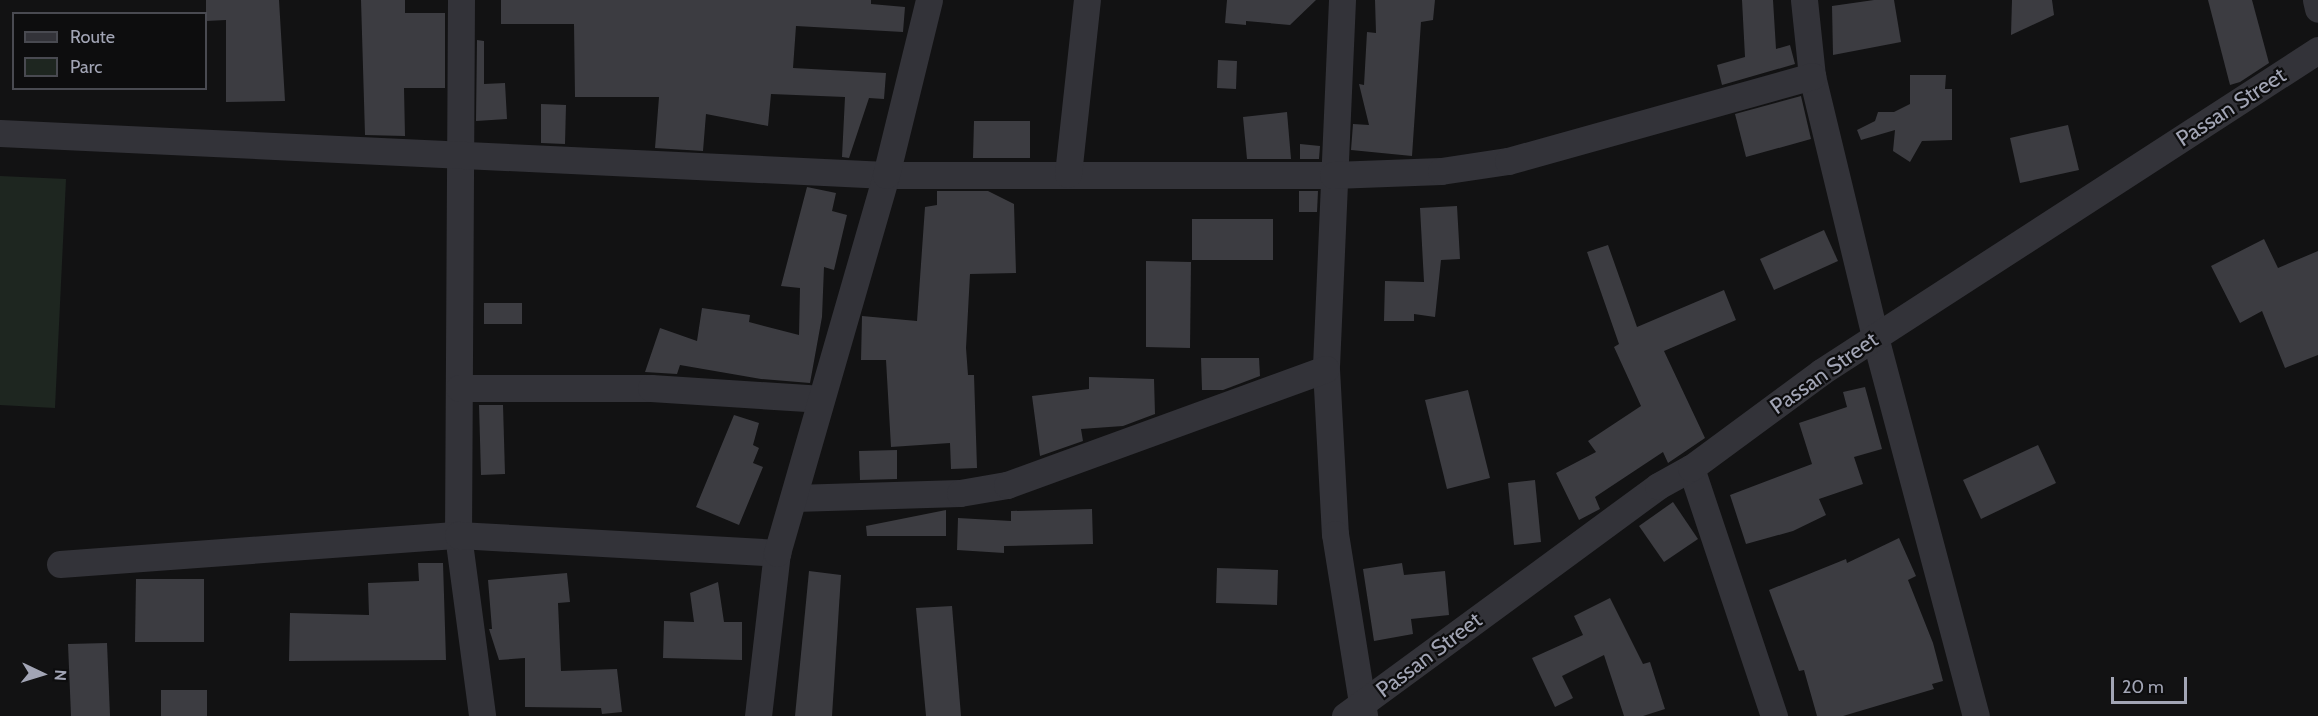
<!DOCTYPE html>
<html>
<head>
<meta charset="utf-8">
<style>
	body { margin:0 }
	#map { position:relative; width:2318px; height:716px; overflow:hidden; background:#121213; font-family:Cabin,sans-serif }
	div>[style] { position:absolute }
	.green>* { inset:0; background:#1e2620 }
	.building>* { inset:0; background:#3c3c41 }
	.street>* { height:27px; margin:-13.5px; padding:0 13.5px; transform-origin:13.5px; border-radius:13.5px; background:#333339 }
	span { translate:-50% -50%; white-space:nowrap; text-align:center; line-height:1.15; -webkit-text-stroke:4.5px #0d0d0e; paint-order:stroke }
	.street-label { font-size:22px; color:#a2a5b5 }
	.legend { position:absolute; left:12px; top:12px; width:195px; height:78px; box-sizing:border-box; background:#0d0d0e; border:2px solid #494a51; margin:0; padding:8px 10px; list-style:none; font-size:18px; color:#a2a5b5 }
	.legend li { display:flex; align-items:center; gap:12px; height:30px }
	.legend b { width:30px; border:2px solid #494a51 }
	.north { position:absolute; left:12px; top:644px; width:60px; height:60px; -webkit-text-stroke:4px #0d0d0e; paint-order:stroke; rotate:94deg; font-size:16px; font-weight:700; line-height:24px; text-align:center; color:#a2a5b5 }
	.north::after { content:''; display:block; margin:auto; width:21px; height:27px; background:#a2a5b5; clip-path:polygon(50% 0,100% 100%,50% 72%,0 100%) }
	.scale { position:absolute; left:2111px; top:677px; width:76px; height:27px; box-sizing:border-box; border:3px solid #a2a5b5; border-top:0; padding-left:8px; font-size:18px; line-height:21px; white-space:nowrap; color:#a2a5b5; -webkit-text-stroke:4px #0d0d0e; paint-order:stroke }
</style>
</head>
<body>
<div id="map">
	<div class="green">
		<i style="clip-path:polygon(0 176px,66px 179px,55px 408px,0 405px)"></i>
	</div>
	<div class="building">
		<i style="clip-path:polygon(206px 0,279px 0,285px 101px,226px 102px,226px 20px,206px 21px)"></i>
		<i style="clip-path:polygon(361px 0,405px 0,405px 13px,445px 13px,445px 88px,404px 88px,405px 136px,365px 135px)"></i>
		<i style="clip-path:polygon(501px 0,871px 0,871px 4px,905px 7px,903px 32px,796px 26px,793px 68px,886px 73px,884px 99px,869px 98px,849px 158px,842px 157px,845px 97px,771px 94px,768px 126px,706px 114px,703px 151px,655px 148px,659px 97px,575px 97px,574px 24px,501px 24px)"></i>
		<i style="clip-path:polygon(1227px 0,1316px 0,1290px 25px,1246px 21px,1246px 25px,1225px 23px)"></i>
		<i style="clip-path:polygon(1375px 0,1435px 0,1433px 20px,1421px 22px,1412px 156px,1351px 150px,1353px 124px,1369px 125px,1359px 84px,1364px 85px,1367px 32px,1376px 33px)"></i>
		<i style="clip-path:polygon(1742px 0,1773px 0,1776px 49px,1790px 45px,1795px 64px,1722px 85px,1717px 65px,1745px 57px)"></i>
		<i style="clip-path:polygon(1874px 0,1894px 0,1901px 42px,1833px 55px,1832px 6px)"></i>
		<i style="clip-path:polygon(2012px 0,2052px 0,2054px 15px,2011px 35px)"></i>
		<i style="clip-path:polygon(2208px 0,2252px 0,2269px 63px,2240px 82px,2230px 85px)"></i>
		<i style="clip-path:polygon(477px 40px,484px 41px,484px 84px,505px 83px,507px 119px,476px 121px)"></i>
		<i style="clip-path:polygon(1218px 60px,1237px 61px,1236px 89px,1217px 88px)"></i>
		<i style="clip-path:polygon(1910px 75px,1946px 75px,1945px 89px,1952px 89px,1952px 140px,1922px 141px,1910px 162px,1893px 151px,1895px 130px,1861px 140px,1857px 130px,1875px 121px,1878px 112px,1894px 112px,1910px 104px)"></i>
		<i style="clip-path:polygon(1801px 96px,1811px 139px,1746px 157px,1735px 114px)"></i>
		<i style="clip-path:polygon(541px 104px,566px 105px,565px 144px,541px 143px)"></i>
		<i style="clip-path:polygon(1287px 112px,1291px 159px,1247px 159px,1243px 117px)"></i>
		<i style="clip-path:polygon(974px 121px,1030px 121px,1030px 158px,973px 158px)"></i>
		<i style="clip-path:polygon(2068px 125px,2079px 170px,2020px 183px,2010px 138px)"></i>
		<i style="clip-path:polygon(1300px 144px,1320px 146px,1319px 159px,1300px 159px)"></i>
		<i style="clip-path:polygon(807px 187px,836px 193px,832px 211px,847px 215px,834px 270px,824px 267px,822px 317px,810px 383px,761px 379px,680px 365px,677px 374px,645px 372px,660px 328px,697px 341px,702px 308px,750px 315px,749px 322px,799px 335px,800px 288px,781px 286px)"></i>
		<i style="clip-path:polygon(937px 191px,988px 191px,1014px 204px,1016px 273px,970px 274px,966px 348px,968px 375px,974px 375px,977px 468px,951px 469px,950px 443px,891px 447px,886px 360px,861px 360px,862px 316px,917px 321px,925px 207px,937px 205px)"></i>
		<i style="clip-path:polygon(1299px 191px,1318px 191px,1317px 212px,1299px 212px)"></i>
		<i style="clip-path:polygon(1457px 206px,1460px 259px,1441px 260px,1435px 317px,1414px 314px,1414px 321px,1384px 321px,1385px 281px,1424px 282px,1420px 208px)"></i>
		<i style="clip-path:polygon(1192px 219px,1273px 219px,1273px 260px,1192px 260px)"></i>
		<i style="clip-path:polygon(1824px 230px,1838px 261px,1774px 290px,1760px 259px)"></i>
		<i style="clip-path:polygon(2264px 239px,2278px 268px,2318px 251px,2318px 355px,2285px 368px,2262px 311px,2240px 323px,2211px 266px)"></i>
		<i style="clip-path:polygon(1608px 245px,1637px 327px,1724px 290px,1736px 320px,1664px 351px,1705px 438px,1668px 463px,1663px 452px,1595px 497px,1600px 509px,1579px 520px,1556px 473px,1596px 452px,1588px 441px,1641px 406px,1614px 347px,1619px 344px,1587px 252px)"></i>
		<i style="clip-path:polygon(1146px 261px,1191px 262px,1190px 348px,1146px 347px)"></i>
		<i style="clip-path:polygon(484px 303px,522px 303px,522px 324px,484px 324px)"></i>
		<i style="clip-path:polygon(1201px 358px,1259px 358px,1260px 376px,1223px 390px,1202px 390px)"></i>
		<i style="clip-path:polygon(1089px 377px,1154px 379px,1155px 414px,1123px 426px,1081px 429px,1083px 441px,1040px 456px,1032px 396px,1089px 389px)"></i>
		<i style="clip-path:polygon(1865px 387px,1882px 449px,1854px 457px,1863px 484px,1819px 499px,1826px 515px,1793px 531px,1746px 544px,1730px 495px,1812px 464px,1799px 423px,1847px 407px,1843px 392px)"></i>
		<i style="clip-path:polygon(1468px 390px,1490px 478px,1447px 489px,1425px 400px)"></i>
		<i style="clip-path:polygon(479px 405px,503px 405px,505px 474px,481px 475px)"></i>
		<i style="clip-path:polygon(734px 415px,759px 423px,753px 445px,759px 448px,753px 463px,763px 467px,739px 525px,696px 507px)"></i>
		<i style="clip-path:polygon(2038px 445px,2056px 483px,1981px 519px,1963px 480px)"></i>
		<i style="clip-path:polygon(897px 450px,897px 479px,860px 480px,859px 451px)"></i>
		<i style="clip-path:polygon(1535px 480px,1541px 542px,1514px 545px,1508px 483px)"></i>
		<i style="clip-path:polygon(1673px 502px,1698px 539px,1664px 562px,1639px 526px)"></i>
		<i style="clip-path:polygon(1092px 509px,1093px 544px,1004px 546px,1004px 553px,957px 550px,958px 518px,1011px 521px,1011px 511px)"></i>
		<i style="clip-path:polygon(946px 510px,946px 536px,867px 536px,866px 526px)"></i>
		<i style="clip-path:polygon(1899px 538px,1916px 576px,1908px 580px,1933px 643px,1943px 681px,1932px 684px,1934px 689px,1843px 716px,1817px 716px,1804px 670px,1799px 671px,1769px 590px,1846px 559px,1847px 563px)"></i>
		<i style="clip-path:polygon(418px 563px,443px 563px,446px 660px,289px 661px,290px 613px,369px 615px,368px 583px,419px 581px)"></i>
		<i style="clip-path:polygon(1402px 563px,1404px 575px,1445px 571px,1449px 615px,1411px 619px,1413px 634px,1374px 641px,1363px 569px)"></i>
		<i style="clip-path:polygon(1217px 568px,1278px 570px,1277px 605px,1216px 603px)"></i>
		<i style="clip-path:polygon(809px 571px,841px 575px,832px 716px,795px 716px)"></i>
		<i style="clip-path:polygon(567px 573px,570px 602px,558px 603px,561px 671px,617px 669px,622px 712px,602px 714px,601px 708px,525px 707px,525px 658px,499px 660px,489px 629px,492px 629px,488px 580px)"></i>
		<i style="clip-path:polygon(136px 579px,204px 579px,204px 642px,135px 642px)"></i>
		<i style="clip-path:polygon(718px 582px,724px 622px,742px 622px,742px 660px,663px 658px,664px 621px,694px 622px,690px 593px)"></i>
		<i style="clip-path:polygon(1610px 598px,1643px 664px,1650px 662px,1665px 709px,1643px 716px,1624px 716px,1604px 655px,1562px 676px,1573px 698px,1555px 707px,1532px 658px,1583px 635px,1574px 616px)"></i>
		<i style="clip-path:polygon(952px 606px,961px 716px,926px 716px,916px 608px)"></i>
		<i style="clip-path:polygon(107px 643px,110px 716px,71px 716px,68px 644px)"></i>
		<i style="clip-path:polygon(161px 690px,207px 690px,207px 716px,161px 716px)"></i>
	</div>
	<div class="street">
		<i style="left:461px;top:0;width:535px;rotate:90.32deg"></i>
		<i style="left:458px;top:535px;width:183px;rotate:82.4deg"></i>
		<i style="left:1342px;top:0;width:369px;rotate:92.5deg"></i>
		<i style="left:1326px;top:369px;width:165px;rotate:86.9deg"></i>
		<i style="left:1335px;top:534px;width:184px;rotate:80.9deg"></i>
		<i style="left:1804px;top:0;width:76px;rotate:84deg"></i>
		<i style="left:1812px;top:76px;width:268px;rotate:76.4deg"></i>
		<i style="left:1875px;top:337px;width:392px;rotate:75.1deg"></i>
		<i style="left:2316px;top:0;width:9px;rotate:77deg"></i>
		<i style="left:0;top:133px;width:887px;rotate:2.71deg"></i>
		<i style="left:886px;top:175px;width:447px"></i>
		<i style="left:1333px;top:175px;width:108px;rotate:-2.1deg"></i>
		<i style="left:1441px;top:171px;width:68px;rotate:-8.5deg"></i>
		<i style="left:1508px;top:161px;width:316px;rotate:-15.6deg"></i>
		<i style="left:1068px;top:174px;width:175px;rotate:-83.8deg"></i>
		<i style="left:459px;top:388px;width:192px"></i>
		<i style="left:651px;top:388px;width:168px;rotate:3.7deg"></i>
		<i style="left:1691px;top:468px;width:262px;rotate:71.5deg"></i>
		<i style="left:794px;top:498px;width:166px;rotate:-1.7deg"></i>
		<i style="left:960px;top:493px;width:48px;rotate:-9.7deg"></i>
		<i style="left:1007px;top:485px;width:339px;rotate:-20deg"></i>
		<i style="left:60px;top:564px;width:399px;rotate:-4.2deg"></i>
		<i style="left:458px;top:535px;width:320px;rotate:3.2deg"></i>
		<i style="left:758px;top:716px;width:164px;rotate:-83.4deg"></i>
		<i style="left:777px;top:553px;width:393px;rotate:-73.9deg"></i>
		<i style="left:886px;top:175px;width:180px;rotate:-76.2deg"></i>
		<i style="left:1345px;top:716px;width:388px;rotate:-36.3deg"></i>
		<i style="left:1658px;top:486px;width:38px;rotate:-29deg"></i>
		<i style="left:1691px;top:468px;width:162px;rotate:-36.4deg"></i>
		<i style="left:1821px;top:372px;width:592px;rotate:-32.94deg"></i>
	</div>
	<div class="street-label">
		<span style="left:2231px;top:107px;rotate:-33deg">Passan Street</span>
		<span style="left:1824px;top:373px;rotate:-35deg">Passan Street</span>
		<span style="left:1429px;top:655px;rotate:-37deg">Passan Street</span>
	</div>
	<ul class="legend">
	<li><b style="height:8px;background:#333339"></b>Route</li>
	<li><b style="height:16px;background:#1e2620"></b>Parc</li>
	</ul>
	<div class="north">N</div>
	<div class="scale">20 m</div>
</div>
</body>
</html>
